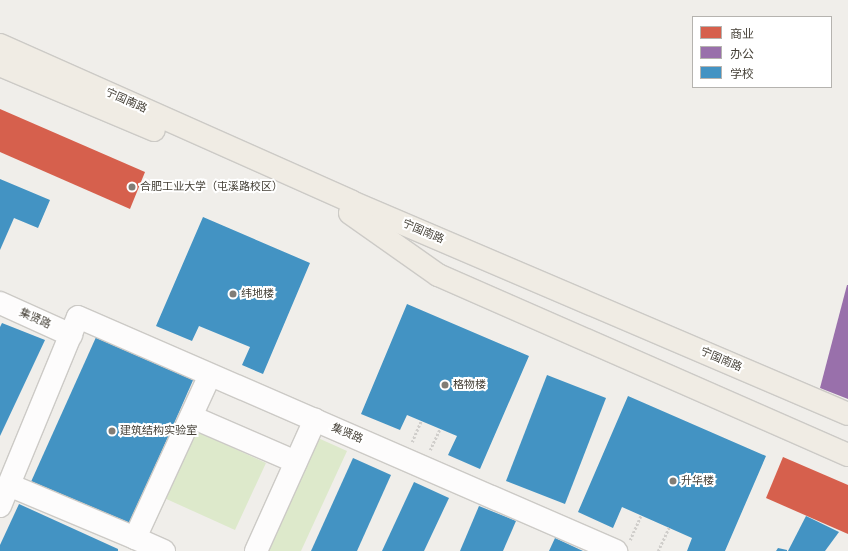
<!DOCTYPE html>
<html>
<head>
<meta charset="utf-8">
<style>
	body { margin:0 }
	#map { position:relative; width:848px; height:551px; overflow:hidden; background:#f0eeea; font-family:"Roboto Condensed","Noto Sans SC",sans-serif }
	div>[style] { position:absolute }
	.green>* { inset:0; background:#dde9cb }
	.shops>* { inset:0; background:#d6604d }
	.offices>* { inset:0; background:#9970ab }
	.schools>* { inset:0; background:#4393c3 }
	.path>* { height:2.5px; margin-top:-1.25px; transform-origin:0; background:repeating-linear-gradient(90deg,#d0cecb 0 2px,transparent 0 4px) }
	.roads { filter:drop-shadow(1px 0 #cccac6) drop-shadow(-1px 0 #cccac6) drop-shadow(0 1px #cccac6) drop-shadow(0 -1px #cccac6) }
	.minor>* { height:22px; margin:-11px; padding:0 11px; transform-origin:11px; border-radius:11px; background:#fdfcfc }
	.major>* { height:22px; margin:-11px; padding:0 11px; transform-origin:11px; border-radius:11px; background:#f0ece4 }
	.dots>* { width:11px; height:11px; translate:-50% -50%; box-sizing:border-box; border:2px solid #fff; border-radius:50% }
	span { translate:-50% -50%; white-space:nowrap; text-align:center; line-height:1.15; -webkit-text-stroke:4px #fff; paint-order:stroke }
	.street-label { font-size:11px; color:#454037 }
	.poi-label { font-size:11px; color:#454037 }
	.left { translate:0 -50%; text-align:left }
	.legend { position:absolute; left:692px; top:16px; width:140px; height:72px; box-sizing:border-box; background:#fff; border:1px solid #b5b3af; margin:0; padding:5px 7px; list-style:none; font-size:12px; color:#454037 }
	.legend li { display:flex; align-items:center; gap:8px; height:20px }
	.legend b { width:20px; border:1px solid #b5b3af }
</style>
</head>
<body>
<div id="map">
	<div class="green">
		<i style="clip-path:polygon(192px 429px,266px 463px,235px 530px,162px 497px)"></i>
		<i style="clip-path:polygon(318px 438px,347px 451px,301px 551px,266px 551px)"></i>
	</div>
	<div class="shops">
		<i style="clip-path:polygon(0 109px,145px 172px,130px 209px,0 152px)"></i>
		<i style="clip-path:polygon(783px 457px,848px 485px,848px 534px,766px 498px)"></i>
	</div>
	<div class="offices">
		<i style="clip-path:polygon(847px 285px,848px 285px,848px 399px,820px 388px)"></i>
	</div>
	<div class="schools">
		<i style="clip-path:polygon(0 179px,50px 200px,38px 228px,14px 218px,0 250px)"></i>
		<i style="clip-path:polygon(203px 217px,310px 263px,263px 374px,242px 365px,250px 347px,199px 326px,192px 341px,156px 326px)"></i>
		<i style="clip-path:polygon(407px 304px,529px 356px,480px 469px,448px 455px,457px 436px,407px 415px,400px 430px,361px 414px)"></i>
		<i style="clip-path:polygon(2px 323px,45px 340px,0 436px,0 327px)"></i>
		<i style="clip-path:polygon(97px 335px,194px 378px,128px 528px,30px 484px)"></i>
		<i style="clip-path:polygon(547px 375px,606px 398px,565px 504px,506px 481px)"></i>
		<i style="clip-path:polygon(628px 396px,766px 456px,725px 551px,687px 551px,692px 538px,622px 507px,613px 528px,578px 512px)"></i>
		<i style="clip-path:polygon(353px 458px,391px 475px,357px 551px,311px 551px)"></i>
		<i style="clip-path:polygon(414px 482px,449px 498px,424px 551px,382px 551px)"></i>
		<i style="clip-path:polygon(19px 504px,118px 549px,118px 551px,0 551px,0 545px)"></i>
		<i style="clip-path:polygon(479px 506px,516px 521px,503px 551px,460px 551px)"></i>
		<i style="clip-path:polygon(806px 516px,839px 532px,825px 551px,788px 551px)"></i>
		<i style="clip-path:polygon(555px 538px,583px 551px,549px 551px)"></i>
		<i style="clip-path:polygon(778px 548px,787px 550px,787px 551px,776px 551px)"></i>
	</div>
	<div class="path">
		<i style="left:412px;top:442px;width:23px;rotate:-67deg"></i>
		<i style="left:430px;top:450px;width:23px;rotate:-65deg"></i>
		<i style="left:630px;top:540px;width:27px;rotate:-66deg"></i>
		<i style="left:658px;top:551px;width:26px;rotate:-65deg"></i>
	</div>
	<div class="roads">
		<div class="minor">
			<i style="left:0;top:303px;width:78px;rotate:24.3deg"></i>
			<i style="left:192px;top:417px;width:113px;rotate:23.4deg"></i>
			<i style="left:9px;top:485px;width:137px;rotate:22.8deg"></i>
			<i style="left:0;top:506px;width:204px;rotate:-67.6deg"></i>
			<i style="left:78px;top:317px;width:587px;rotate:23.51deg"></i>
			<i style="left:164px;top:551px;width:32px;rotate:-156deg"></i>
			<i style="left:135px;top:538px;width:179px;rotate:-65.3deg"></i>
			<i style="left:256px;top:551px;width:144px;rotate:-65.8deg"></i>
		</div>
		<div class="major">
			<i style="left:0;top:45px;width:385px;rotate:24deg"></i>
			<i style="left:352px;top:202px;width:539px;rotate:23.14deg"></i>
			<i style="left:0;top:65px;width:167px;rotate:22.9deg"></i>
			<i style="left:350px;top:213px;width:108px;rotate:35.2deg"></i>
			<i style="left:438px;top:275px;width:448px;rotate:23.7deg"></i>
		</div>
	</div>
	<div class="dots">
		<i style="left:132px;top:187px;background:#817d76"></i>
		<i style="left:233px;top:294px;background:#817d76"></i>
		<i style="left:445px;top:385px;background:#817d76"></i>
		<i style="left:112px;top:431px;background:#817d76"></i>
		<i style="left:673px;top:481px;background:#817d76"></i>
	</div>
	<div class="street-label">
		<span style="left:126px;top:101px;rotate:24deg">宁国南路</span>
		<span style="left:423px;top:232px;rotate:23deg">宁国南路</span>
		<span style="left:35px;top:319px;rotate:24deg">集贤路</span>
		<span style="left:721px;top:360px;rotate:23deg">宁国南路</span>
		<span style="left:347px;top:434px;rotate:23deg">集贤路</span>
	</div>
	<div class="poi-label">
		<span class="left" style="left:140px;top:187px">合肥工业大学（屯溪路校区）</span>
		<span class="left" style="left:241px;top:294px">纬地楼</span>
		<span class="left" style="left:453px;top:385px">格物楼</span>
		<span class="left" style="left:120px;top:431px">建筑结构实验室</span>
		<span class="left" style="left:681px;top:481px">升华楼</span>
	</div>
	<ul class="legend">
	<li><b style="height:11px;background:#d6604d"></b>商业</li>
	<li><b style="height:11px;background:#9970ab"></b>办公</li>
	<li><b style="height:11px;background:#4393c3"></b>学校</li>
	</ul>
</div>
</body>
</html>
